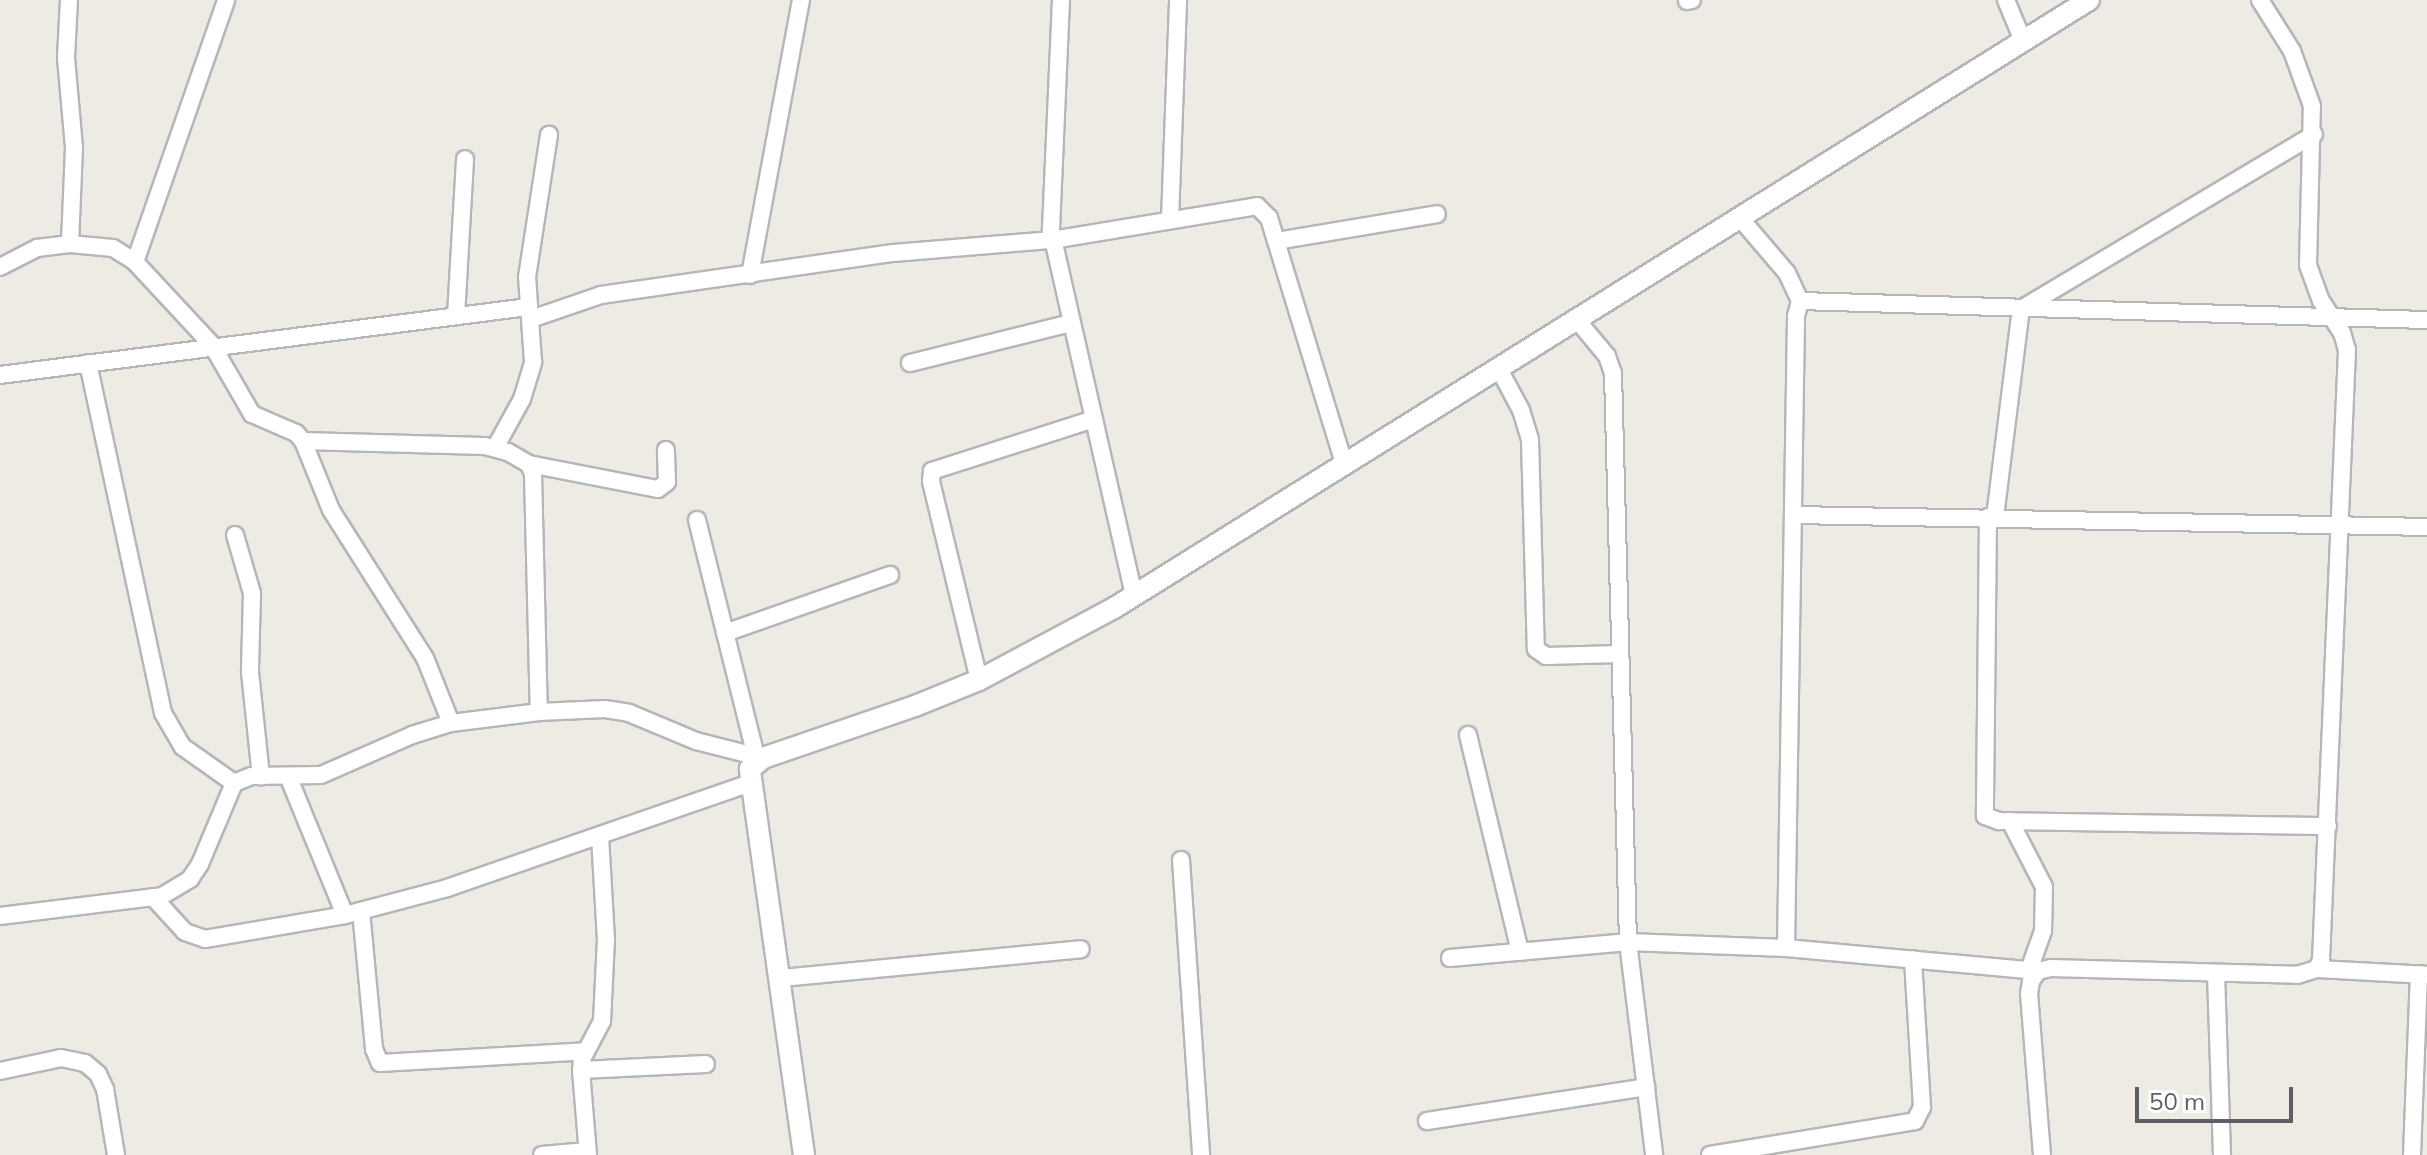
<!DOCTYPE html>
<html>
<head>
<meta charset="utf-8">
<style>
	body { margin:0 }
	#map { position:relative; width:2427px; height:1155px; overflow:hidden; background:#edebe4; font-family:Mulish,sans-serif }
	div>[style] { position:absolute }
	.roads { filter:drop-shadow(2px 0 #b5b6ba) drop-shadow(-2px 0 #b5b6ba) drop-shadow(0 2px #b5b6ba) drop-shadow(0 -2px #b5b6ba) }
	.minor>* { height:16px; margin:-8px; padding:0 8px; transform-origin:8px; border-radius:8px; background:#fff }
	.tertiary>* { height:20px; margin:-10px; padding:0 10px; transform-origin:10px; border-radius:10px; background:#fff }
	span { translate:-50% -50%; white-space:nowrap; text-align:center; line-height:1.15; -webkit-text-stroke:6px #fff; paint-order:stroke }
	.scale { position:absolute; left:2135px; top:1087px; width:158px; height:36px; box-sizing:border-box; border:4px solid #5c5f63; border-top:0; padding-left:10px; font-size:24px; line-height:28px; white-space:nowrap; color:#5c5f63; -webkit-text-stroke:6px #fff; paint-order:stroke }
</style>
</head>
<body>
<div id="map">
	<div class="roads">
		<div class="minor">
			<i style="left:69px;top:0;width:58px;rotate:93deg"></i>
			<i style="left:66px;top:58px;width:90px;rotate:84.9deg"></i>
			<i style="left:74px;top:148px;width:96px;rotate:92.4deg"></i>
			<i style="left:1061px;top:0;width:230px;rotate:92.5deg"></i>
			<i style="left:1051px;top:230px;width:375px;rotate:77.2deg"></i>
			<i style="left:2006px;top:0;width:44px;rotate:67.5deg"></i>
			<i style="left:1687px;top:1px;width:5px;rotate:-11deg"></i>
			<i style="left:1740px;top:218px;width:72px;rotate:49.5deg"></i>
			<i style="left:1787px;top:273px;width:31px;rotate:65deg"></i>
			<i style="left:1170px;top:220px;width:220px;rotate:-87.9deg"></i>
			<i style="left:1276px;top:241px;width:163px;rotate:-9.5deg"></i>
			<i style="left:135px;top:262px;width:277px;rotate:-70.8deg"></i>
			<i style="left:0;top:267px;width:42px;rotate:-27.2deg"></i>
			<i style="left:37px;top:248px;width:33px;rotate:-7deg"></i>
			<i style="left:70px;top:244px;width:43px;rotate:5.3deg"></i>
			<i style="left:113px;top:248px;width:26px;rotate:32deg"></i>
			<i style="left:135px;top:262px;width:113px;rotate:47.1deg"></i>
			<i style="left:212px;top:345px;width:80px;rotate:59.9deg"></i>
			<i style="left:252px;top:414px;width:48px;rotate:23.4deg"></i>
			<i style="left:296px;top:433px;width:11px;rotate:49deg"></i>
			<i style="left:303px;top:441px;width:74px;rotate:67.9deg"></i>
			<i style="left:331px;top:510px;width:175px;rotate:57.6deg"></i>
			<i style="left:425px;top:658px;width:70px;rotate:68.2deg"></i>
			<i style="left:750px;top:275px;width:280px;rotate:-79.5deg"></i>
			<i style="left:456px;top:316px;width:157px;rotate:-86.7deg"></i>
			<i style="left:531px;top:319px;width:74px;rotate:-18.9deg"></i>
			<i style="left:601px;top:295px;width:295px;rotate:-8.2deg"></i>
			<i style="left:893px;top:253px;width:160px;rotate:-4.7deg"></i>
			<i style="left:1052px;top:240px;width:208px;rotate:-9.4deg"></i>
			<i style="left:1257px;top:206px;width:17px;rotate:45deg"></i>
			<i style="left:1269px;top:218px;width:259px;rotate:73deg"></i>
			<i style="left:1577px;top:320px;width:47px;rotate:50.2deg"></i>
			<i style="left:1607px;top:356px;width:18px;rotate:71deg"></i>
			<i style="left:1613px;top:373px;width:569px;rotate:88.49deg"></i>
			<i style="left:1628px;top:942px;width:215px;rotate:83deg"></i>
			<i style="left:88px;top:363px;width:358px;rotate:77.9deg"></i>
			<i style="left:163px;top:713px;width:39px;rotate:60deg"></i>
			<i style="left:183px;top:747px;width:62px;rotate:35.2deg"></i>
			<i style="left:910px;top:363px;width:166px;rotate:-14deg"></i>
			<i style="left:1499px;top:369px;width:47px;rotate:61.8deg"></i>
			<i style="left:1521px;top:410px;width:31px;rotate:73deg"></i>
			<i style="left:1530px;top:440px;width:209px;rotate:88.4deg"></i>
			<i style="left:1536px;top:649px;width:12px;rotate:35deg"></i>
			<i style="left:1546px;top:656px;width:74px;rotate:-1.5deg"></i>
			<i style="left:0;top:375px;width:532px;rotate:-7.34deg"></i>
			<i style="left:303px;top:441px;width:182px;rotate:1.6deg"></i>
			<i style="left:485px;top:446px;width:24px;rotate:15deg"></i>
			<i style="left:508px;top:452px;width:24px;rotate:30deg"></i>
			<i style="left:529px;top:464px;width:11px;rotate:68deg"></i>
			<i style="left:533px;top:474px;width:238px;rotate:88.6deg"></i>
			<i style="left:495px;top:448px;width:56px;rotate:-61.1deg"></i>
			<i style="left:522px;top:399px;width:39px;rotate:-73deg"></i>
			<i style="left:533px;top:362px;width:85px;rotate:-94deg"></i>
			<i style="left:527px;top:277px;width:144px;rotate:-81.2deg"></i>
			<i style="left:529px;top:464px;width:131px;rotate:11deg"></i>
			<i style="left:658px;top:489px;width:11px;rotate:-38deg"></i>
			<i style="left:667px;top:482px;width:32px;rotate:-92deg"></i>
			<i style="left:1793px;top:515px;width:634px;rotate:1.08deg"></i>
			<i style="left:1988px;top:517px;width:299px;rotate:90.6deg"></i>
			<i style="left:1985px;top:816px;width:15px;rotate:20deg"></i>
			<i style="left:1999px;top:821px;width:329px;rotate:0.9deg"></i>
			<i style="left:1995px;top:517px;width:210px;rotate:-82.9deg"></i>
			<i style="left:2021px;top:309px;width:341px;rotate:-30.8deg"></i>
			<i style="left:697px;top:520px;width:243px;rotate:76deg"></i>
			<i style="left:235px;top:535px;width:60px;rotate:73.7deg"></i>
			<i style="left:252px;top:593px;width:79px;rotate:91.5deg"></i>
			<i style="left:250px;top:672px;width:105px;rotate:84deg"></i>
			<i style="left:725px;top:633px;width:175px;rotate:-19.4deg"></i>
			<i style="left:979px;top:680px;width:205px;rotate:-103.6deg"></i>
			<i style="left:931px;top:481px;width:10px;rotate:-84deg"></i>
			<i style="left:932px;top:471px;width:170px;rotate:-17.8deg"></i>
			<i style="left:1468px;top:735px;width:223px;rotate:76.5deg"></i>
			<i style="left:288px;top:776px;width:150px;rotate:67.7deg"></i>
			<i style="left:2010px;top:821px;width:74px;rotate:62.7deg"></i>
			<i style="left:2044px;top:887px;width:44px;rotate:91.3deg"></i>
			<i style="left:2043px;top:931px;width:41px;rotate:109.7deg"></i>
			<i style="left:1181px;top:860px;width:296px;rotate:86.1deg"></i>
			<i style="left:153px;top:897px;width:47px;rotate:47.6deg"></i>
			<i style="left:185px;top:932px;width:21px;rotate:19deg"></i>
			<i style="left:205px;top:939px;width:142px;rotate:-9.7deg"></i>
			<i style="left:345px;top:915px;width:106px;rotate:-14.8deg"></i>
			<i style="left:447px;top:888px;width:321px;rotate:-19.1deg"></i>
			<i style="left:361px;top:911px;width:139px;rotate:84.6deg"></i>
			<i style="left:374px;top:1049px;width:15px;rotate:67deg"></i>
			<i style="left:380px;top:1063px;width:206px;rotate:-3.3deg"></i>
			<i style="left:0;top:916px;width:163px;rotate:-7deg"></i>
			<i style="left:162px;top:896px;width:33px;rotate:-31deg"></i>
			<i style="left:190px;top:879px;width:18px;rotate:-56deg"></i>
			<i style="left:200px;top:864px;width:88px;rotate:-67.2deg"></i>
			<i style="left:234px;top:783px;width:18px;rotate:-22deg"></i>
			<i style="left:251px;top:776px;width:70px;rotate:-0.8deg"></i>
			<i style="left:321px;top:775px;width:99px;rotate:-23.7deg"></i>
			<i style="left:412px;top:735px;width:41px;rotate:-17.1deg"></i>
			<i style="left:451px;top:723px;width:89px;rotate:-7.1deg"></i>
			<i style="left:539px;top:712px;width:66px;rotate:-2.6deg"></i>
			<i style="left:605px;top:709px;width:24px;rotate:9deg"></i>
			<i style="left:629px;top:713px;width:73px;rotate:22.7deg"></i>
			<i style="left:696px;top:741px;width:69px;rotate:14.2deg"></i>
			<i style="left:1786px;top:948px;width:632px;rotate:-89.09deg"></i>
			<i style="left:1796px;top:316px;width:16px;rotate:-75deg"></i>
			<i style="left:1800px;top:301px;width:627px;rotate:1.74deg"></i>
			<i style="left:1450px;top:958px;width:179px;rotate:-5.1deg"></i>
			<i style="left:1628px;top:942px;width:158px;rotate:2.2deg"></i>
			<i style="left:1786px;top:948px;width:253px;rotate:5.2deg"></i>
			<i style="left:2317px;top:969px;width:110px;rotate:3.1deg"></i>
			<i style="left:2216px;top:974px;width:181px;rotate:88.1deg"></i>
			<i style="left:782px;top:978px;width:300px;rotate:-5.5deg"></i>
			<i style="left:581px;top:1070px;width:125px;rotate:-2.7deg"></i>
			<i style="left:0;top:1071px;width:62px;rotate:-12deg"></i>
			<i style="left:61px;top:1058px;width:25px;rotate:12deg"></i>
			<i style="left:85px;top:1063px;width:17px;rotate:40deg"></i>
			<i style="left:98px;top:1074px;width:17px;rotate:65deg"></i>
			<i style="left:105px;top:1089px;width:67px;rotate:80.5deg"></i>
			<i style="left:1427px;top:1121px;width:222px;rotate:-8.8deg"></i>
			<i style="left:542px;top:1155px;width:45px;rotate:-5.1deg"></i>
			<i style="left:588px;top:1155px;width:85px;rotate:-94.7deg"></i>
			<i style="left:581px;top:1070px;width:11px;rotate:-85deg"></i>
			<i style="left:582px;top:1059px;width:43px;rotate:-62.2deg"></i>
			<i style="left:602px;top:1021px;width:81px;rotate:-87.2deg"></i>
			<i style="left:606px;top:940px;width:104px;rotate:-93.3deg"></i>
			<i style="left:1710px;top:1155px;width:208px;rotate:-9.4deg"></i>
			<i style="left:1915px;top:1121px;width:16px;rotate:-63deg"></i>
			<i style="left:1922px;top:1107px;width:148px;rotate:-93.5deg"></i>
			<i style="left:2042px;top:1155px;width:162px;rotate:-94.6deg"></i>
			<i style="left:2029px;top:994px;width:13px;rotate:-81deg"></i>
			<i style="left:2031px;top:981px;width:12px;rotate:-55deg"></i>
			<i style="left:2038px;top:971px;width:13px;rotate:-13deg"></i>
			<i style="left:2051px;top:968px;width:246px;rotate:1.6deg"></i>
			<i style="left:2297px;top:975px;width:21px;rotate:-17deg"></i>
			<i style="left:2317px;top:969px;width:10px;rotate:-66deg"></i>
			<i style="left:2321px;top:960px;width:611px;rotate:-87.56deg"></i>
			<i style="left:2347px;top:350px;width:18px;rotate:-106deg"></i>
			<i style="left:2342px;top:333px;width:38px;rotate:-123deg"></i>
			<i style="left:2321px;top:301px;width:38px;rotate:-110deg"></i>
			<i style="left:2308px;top:265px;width:159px;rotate:-88.6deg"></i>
			<i style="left:2312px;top:106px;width:59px;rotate:-110deg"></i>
			<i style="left:2292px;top:51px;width:60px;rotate:-122.1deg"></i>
			<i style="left:2412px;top:1155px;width:181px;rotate:-87.8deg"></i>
		</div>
		<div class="tertiary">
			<i style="left:804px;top:1155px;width:390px;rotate:-98deg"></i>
			<i style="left:750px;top:769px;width:17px;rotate:-40deg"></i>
			<i style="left:763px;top:758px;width:161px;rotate:-18.9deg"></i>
			<i style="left:915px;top:706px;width:69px;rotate:-22.1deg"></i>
			<i style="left:979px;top:680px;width:153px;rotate:-28.1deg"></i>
			<i style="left:1114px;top:608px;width:1149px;rotate:-31.95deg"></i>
		</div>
	</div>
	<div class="scale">50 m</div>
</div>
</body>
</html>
